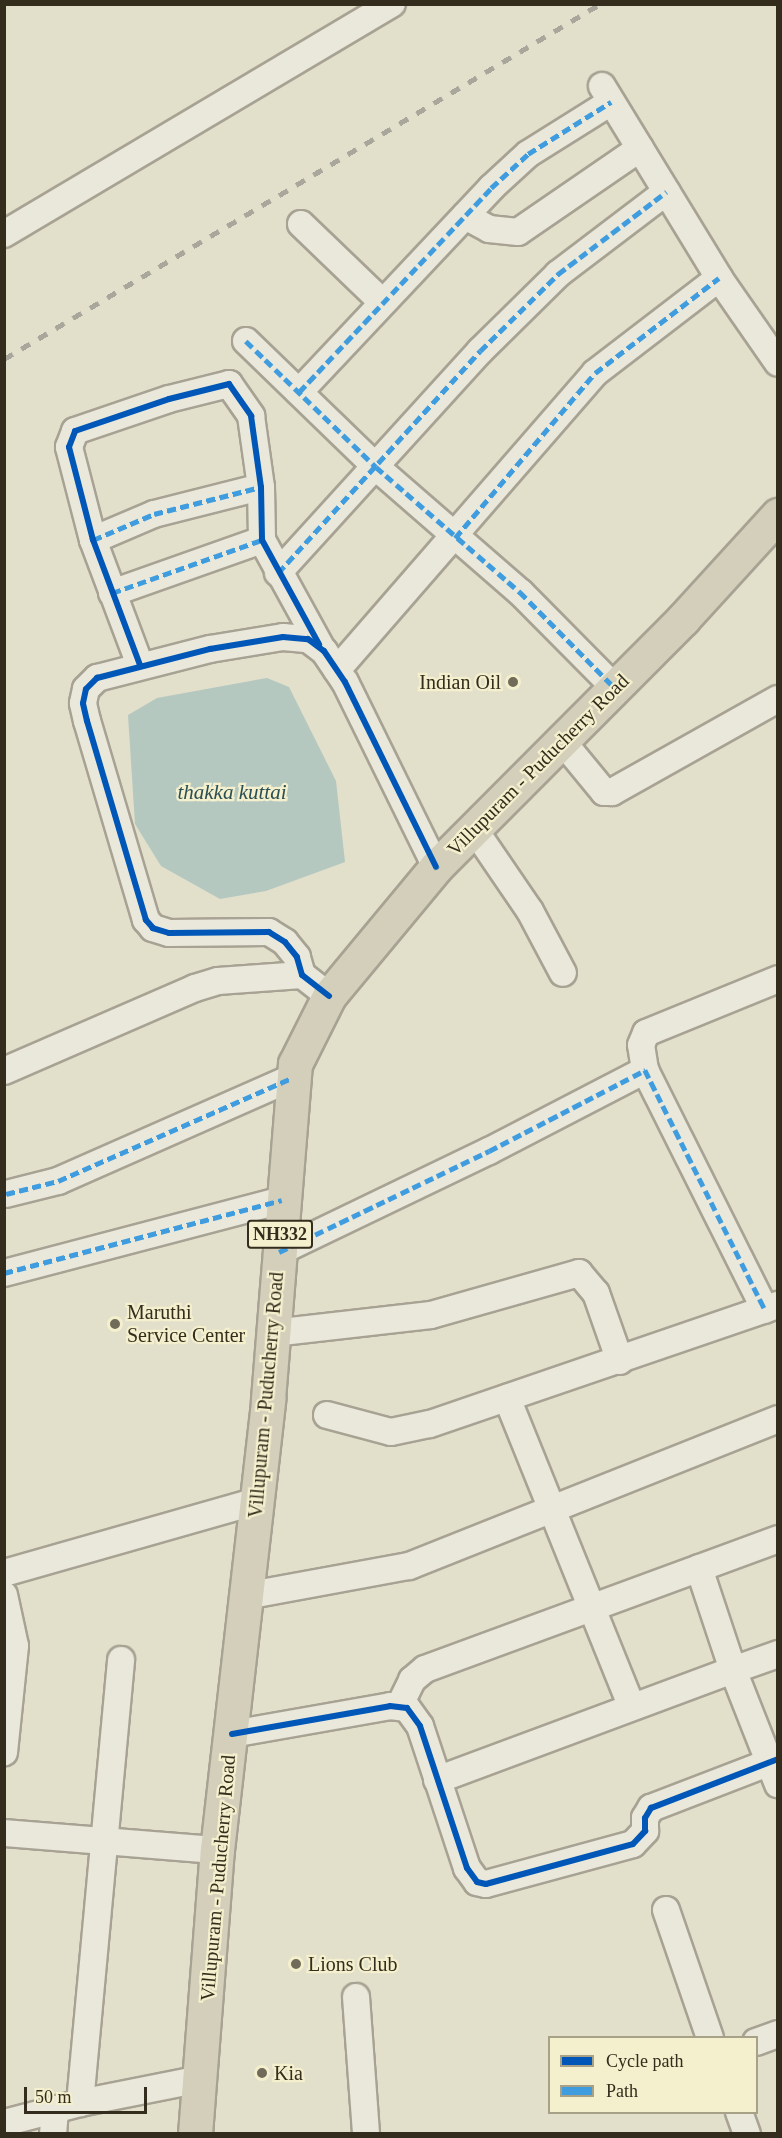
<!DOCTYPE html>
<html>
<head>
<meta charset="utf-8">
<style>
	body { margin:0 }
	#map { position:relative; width:782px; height:2138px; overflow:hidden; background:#e2dfca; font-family:"Times New Roman",serif }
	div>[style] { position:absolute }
	.water>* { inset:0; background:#b5c8c0 }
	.roads { filter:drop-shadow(2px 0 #a7a293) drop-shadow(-2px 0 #a7a293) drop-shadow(0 2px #a7a293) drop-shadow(0 -2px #a7a293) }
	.minor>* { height:26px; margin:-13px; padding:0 13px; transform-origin:13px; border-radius:13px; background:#eae8da }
	.highway>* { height:33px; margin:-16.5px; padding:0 16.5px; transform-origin:16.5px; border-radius:16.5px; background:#d4cfba }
	.rail>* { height:4.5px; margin-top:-2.25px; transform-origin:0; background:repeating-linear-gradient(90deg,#a9a69b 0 10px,transparent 0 20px) }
	.quiet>* { height:4.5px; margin-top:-2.25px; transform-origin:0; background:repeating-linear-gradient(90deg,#3e9cdf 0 9px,transparent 0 13.5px) }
	.cycleway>* { height:6px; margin:-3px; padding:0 3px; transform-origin:3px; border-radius:3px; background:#0057b8 }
	.dots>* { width:16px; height:16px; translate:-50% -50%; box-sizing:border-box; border:3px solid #f4f0ce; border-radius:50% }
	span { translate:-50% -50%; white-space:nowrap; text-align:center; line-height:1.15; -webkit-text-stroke:4.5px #f4f0ce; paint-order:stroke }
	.shield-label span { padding:2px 4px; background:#f4f0ce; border:2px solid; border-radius:4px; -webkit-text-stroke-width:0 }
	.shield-label { font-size:18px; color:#342c1c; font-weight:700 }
	.poi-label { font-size:20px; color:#342c1c }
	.right { translate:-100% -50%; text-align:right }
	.left { translate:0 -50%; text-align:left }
	.street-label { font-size:20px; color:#342c1c }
	.water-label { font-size:21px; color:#2b4f53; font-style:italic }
	.frame { position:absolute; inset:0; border:6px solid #342c1c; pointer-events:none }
	.legend { position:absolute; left:548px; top:2036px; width:210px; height:78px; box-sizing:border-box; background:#f4f0ce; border:2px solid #a7a287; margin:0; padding:8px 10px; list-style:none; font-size:18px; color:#342c1c }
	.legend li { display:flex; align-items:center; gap:12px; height:30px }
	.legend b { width:30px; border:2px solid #a7a287 }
	.scale { position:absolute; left:24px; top:2087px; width:123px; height:27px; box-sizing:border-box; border:3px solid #342c1c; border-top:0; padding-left:8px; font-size:18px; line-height:21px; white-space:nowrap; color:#342c1c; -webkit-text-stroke:4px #f4f0ce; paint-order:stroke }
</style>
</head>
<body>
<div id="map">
	<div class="water">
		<i style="clip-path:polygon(267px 678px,289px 687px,336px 781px,345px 862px,266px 891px,220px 899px,161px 866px,135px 824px,128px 715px,157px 698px)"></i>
	</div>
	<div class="roads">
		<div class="minor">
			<i style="left:602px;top:86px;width:225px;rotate:58.6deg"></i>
			<i style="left:719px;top:278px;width:103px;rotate:55.2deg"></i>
			<i style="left:465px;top:216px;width:27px;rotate:28deg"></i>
			<i style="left:489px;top:229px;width:29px;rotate:6deg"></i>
			<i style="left:518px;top:232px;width:148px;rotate:-34.5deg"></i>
			<i style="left:301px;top:224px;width:112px;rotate:43.9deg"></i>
			<i style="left:4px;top:234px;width:451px;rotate:-30.7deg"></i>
			<i style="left:246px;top:341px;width:181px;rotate:44.1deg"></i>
			<i style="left:376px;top:467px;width:191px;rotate:41deg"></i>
			<i style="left:520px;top:592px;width:135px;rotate:45.3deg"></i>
			<i style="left:299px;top:392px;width:280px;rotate:-46.7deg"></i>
			<i style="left:491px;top:188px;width:50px;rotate:-42.6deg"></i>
			<i style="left:528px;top:154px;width:98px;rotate:-32.1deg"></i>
			<i style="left:93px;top:540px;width:66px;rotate:-23.1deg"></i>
			<i style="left:154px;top:514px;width:110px;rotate:-14.2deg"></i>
			<i style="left:278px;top:573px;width:300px;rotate:-47.7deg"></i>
			<i style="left:480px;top:351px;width:110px;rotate:-44.6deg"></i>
			<i style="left:558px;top:274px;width:136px;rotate:-37.2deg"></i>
			<i style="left:112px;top:593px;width:159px;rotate:-19.5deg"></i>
			<i style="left:140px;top:665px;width:134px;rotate:-110.6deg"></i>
			<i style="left:93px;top:540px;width:96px;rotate:-104.5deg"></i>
			<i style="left:69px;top:447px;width:17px;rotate:-69deg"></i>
			<i style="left:75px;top:431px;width:99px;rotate:-18.8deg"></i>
			<i style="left:169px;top:399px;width:62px;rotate:-14deg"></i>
			<i style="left:229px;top:384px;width:39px;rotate:55deg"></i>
			<i style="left:251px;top:416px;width:72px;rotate:82deg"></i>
			<i style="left:261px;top:487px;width:53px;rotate:88.9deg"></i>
			<i style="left:262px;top:540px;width:124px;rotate:61.2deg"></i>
			<i style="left:337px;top:670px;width:393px;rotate:-49deg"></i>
			<i style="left:595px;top:373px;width:156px;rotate:-37.5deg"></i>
			<i style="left:562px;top:741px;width:66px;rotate:50.5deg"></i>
			<i style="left:604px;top:792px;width:8px"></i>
			<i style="left:612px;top:792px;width:190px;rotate:-29.3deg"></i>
			<i style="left:474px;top:829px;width:99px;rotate:55.7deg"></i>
			<i style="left:530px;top:911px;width:70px;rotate:62deg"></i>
			<i style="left:329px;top:996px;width:34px;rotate:-142deg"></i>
			<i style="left:302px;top:975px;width:19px;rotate:-106deg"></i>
			<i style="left:297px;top:957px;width:19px;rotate:-129deg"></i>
			<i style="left:285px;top:942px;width:19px;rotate:-148deg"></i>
			<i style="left:269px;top:932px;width:100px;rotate:179.4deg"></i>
			<i style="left:169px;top:933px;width:17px;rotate:-163deg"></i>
			<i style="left:153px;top:928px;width:11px;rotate:-131deg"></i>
			<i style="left:146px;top:920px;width:208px;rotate:-106.5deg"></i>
			<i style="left:87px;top:721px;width:18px;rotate:-103deg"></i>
			<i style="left:83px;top:703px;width:14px;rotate:-78deg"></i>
			<i style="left:86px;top:689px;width:16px;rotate:-45deg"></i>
			<i style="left:97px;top:678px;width:117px;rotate:-14.4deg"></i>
			<i style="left:210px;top:649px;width:74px;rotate:-9.3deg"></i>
			<i style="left:283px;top:637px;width:25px;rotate:5deg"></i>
			<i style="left:308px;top:639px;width:20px;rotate:37deg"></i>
			<i style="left:324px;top:651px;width:37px;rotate:56deg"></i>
			<i style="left:345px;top:682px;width:206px;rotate:63.8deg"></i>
			<i style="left:645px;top:1070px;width:25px;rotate:-99deg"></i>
			<i style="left:641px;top:1045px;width:13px;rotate:-67deg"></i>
			<i style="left:646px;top:1033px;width:143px;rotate:-22.2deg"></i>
			<i style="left:4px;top:1071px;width:208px;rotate:-23.5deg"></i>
			<i style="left:195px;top:988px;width:24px;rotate:-17deg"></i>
			<i style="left:218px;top:981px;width:84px;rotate:-4.1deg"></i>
			<i style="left:6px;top:1194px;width:54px;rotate:-14deg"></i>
			<i style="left:58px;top:1181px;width:256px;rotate:-23.8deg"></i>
			<i style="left:279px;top:1252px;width:233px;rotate:-25.7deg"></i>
			<i style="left:489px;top:1151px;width:176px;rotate:-27.4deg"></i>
			<i style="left:645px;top:1070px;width:268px;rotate:63.4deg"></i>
			<i style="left:4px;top:1273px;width:287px;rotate:-14.7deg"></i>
			<i style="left:273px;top:1333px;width:159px;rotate:-6.5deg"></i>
			<i style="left:431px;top:1315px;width:154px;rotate:-15.8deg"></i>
			<i style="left:579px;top:1273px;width:26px;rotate:50deg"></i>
			<i style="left:596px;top:1293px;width:72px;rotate:70.6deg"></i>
			<i style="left:507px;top:1398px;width:333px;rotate:68deg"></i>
			<i style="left:327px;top:1415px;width:66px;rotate:14.9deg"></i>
			<i style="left:391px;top:1432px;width:40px;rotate:-12deg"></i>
			<i style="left:430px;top:1424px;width:368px;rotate:-18.9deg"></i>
			<i style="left:699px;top:1568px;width:108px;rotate:71.6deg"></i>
			<i style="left:733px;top:1670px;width:48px;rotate:-19.6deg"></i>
			<i style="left:4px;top:1573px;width:262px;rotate:-15.9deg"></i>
			<i style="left:4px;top:1595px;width:52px;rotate:77.8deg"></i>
			<i style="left:15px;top:1646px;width:107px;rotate:95.9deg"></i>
			<i style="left:245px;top:1596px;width:167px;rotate:-10.4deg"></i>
			<i style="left:409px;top:1566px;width:397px;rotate:-21.7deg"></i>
			<i style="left:400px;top:1705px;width:28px;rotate:-64deg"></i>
			<i style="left:412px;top:1680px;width:17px;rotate:-40deg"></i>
			<i style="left:425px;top:1669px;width:376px;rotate:-20.2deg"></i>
			<i style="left:232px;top:1734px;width:160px;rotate:-10deg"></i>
			<i style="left:390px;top:1706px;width:17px;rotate:7deg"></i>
			<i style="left:407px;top:1708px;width:22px;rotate:54deg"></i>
			<i style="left:420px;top:1726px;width:150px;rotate:71.7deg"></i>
			<i style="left:467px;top:1868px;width:17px;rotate:54deg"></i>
			<i style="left:477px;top:1882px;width:9px;rotate:13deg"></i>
			<i style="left:486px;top:1884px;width:152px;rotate:-15.2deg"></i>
			<i style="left:633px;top:1844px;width:18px;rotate:-47deg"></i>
			<i style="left:645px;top:1831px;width:13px;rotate:-90deg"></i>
			<i style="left:645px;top:1818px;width:12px;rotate:-59deg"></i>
			<i style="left:651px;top:1808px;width:136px;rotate:-21.1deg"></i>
			<i style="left:437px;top:1780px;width:316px;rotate:-20.4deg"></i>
			<i style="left:733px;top:1670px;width:123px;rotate:68.5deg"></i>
			<i style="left:4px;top:1833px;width:214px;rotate:4.6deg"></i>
			<i style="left:666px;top:1910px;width:135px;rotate:71deg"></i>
			<i style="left:356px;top:1997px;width:137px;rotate:85.8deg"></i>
			<i style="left:756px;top:2042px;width:23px;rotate:-20deg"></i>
			<i style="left:80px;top:2103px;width:445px;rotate:-84.7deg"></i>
			<i style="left:739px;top:2112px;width:23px;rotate:70deg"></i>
			<i style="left:4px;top:2123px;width:79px;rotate:-14.7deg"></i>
			<i style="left:80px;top:2103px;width:123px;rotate:-11.2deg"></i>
			<i style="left:53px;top:2134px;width:25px;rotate:-85deg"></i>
		</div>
		<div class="highway">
			<i style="left:195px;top:2134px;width:285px;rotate:-85.6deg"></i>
			<i style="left:217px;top:1850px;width:454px;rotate:-83.5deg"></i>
			<i style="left:268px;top:1399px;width:336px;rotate:-85.4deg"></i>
			<i style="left:295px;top:1064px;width:76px;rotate:-63.4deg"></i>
			<i style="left:329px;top:996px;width:168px;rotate:-50.3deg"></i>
			<i style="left:436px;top:867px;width:350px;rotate:-45.1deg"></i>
			<i style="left:683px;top:619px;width:141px;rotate:-47.6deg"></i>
		</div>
	</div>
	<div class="rail">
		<i style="left:4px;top:359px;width:694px;rotate:-30.78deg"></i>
	</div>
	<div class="quiet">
		<i style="left:246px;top:341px;width:181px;rotate:44.1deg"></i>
		<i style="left:376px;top:467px;width:191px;rotate:41deg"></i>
		<i style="left:520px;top:592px;width:135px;rotate:45.3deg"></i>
		<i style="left:299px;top:392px;width:280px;rotate:-46.7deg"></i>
		<i style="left:491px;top:188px;width:50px;rotate:-42.6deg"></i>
		<i style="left:528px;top:154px;width:98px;rotate:-32.1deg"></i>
		<i style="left:455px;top:538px;width:216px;rotate:-49.7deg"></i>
		<i style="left:595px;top:373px;width:156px;rotate:-37.5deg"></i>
		<i style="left:93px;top:540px;width:66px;rotate:-23.1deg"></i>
		<i style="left:154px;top:514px;width:110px;rotate:-14.2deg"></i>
		<i style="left:278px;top:573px;width:300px;rotate:-47.7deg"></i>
		<i style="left:480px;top:351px;width:110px;rotate:-44.6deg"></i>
		<i style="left:558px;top:274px;width:136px;rotate:-37.2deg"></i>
		<i style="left:112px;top:593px;width:159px;rotate:-19.5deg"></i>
		<i style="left:6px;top:1194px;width:54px;rotate:-14deg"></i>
		<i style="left:58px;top:1181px;width:256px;rotate:-23.8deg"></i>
		<i style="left:279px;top:1252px;width:233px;rotate:-25.7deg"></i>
		<i style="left:489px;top:1151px;width:176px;rotate:-27.4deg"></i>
		<i style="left:645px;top:1070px;width:268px;rotate:63.4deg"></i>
		<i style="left:4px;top:1273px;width:287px;rotate:-14.7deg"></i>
	</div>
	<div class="cycleway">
		<i style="left:140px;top:665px;width:134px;rotate:-110.6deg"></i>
		<i style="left:93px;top:540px;width:96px;rotate:-104.5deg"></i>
		<i style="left:69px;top:447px;width:17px;rotate:-69deg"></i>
		<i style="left:75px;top:431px;width:99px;rotate:-18.8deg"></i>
		<i style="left:169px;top:399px;width:62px;rotate:-14deg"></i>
		<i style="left:229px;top:384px;width:39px;rotate:55deg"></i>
		<i style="left:251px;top:416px;width:72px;rotate:82deg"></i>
		<i style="left:261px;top:487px;width:53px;rotate:88.9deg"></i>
		<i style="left:262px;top:540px;width:119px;rotate:61.3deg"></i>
		<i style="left:329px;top:996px;width:34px;rotate:-142deg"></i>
		<i style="left:302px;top:975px;width:19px;rotate:-106deg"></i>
		<i style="left:297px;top:957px;width:19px;rotate:-129deg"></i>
		<i style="left:285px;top:942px;width:19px;rotate:-148deg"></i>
		<i style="left:269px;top:932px;width:100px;rotate:179.4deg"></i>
		<i style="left:169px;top:933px;width:17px;rotate:-163deg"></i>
		<i style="left:153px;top:928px;width:11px;rotate:-131deg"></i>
		<i style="left:146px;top:920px;width:208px;rotate:-106.5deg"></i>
		<i style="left:87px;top:721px;width:18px;rotate:-103deg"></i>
		<i style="left:83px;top:703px;width:14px;rotate:-78deg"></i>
		<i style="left:86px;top:689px;width:16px;rotate:-45deg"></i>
		<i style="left:97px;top:678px;width:117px;rotate:-14.4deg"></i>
		<i style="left:210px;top:649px;width:74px;rotate:-9.3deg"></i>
		<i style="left:283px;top:637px;width:25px;rotate:5deg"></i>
		<i style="left:308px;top:639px;width:20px;rotate:37deg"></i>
		<i style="left:324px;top:651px;width:37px;rotate:56deg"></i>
		<i style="left:345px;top:682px;width:206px;rotate:63.8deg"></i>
		<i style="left:232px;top:1734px;width:160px;rotate:-10deg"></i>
		<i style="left:390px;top:1706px;width:17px;rotate:7deg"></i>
		<i style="left:407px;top:1708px;width:22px;rotate:54deg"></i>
		<i style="left:420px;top:1726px;width:150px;rotate:71.7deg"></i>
		<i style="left:467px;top:1868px;width:17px;rotate:54deg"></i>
		<i style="left:477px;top:1882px;width:9px;rotate:13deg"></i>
		<i style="left:486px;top:1884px;width:152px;rotate:-15.2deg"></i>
		<i style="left:633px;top:1844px;width:18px;rotate:-47deg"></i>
		<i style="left:645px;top:1831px;width:13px;rotate:-90deg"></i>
		<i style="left:645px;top:1818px;width:12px;rotate:-59deg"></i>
		<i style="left:651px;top:1808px;width:136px;rotate:-21.1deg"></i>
	</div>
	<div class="dots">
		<i style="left:513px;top:682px;background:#716b59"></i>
		<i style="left:115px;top:1324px;background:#716b59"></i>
		<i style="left:296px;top:1964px;background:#716b59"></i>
		<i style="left:262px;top:2073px;background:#716b59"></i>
	</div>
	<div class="shield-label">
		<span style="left:280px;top:1234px">NH332</span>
	</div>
	<div class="poi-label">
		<span class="right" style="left:501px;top:682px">Indian Oil</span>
		<span class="left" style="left:127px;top:1324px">Maruthi<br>Service Center</span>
		<span class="left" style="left:308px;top:1964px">Lions Club</span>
		<span class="left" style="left:274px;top:2073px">Kia</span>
	</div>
	<div class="street-label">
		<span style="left:538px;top:765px;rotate:-45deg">Villupuram - Puducherry Road</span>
		<span style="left:266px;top:1395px;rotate:-85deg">Villupuram - Puducherry Road</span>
		<span style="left:218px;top:1878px;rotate:-85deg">Villupuram - Puducherry Road</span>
	</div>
	<div class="water-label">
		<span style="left:232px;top:792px">thakka kuttai</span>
	</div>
	<div class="frame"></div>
	<ul class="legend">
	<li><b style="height:8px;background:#0057b8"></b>Cycle path</li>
	<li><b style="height:8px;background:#3e9cdf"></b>Path</li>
	</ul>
	<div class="scale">50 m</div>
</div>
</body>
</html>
